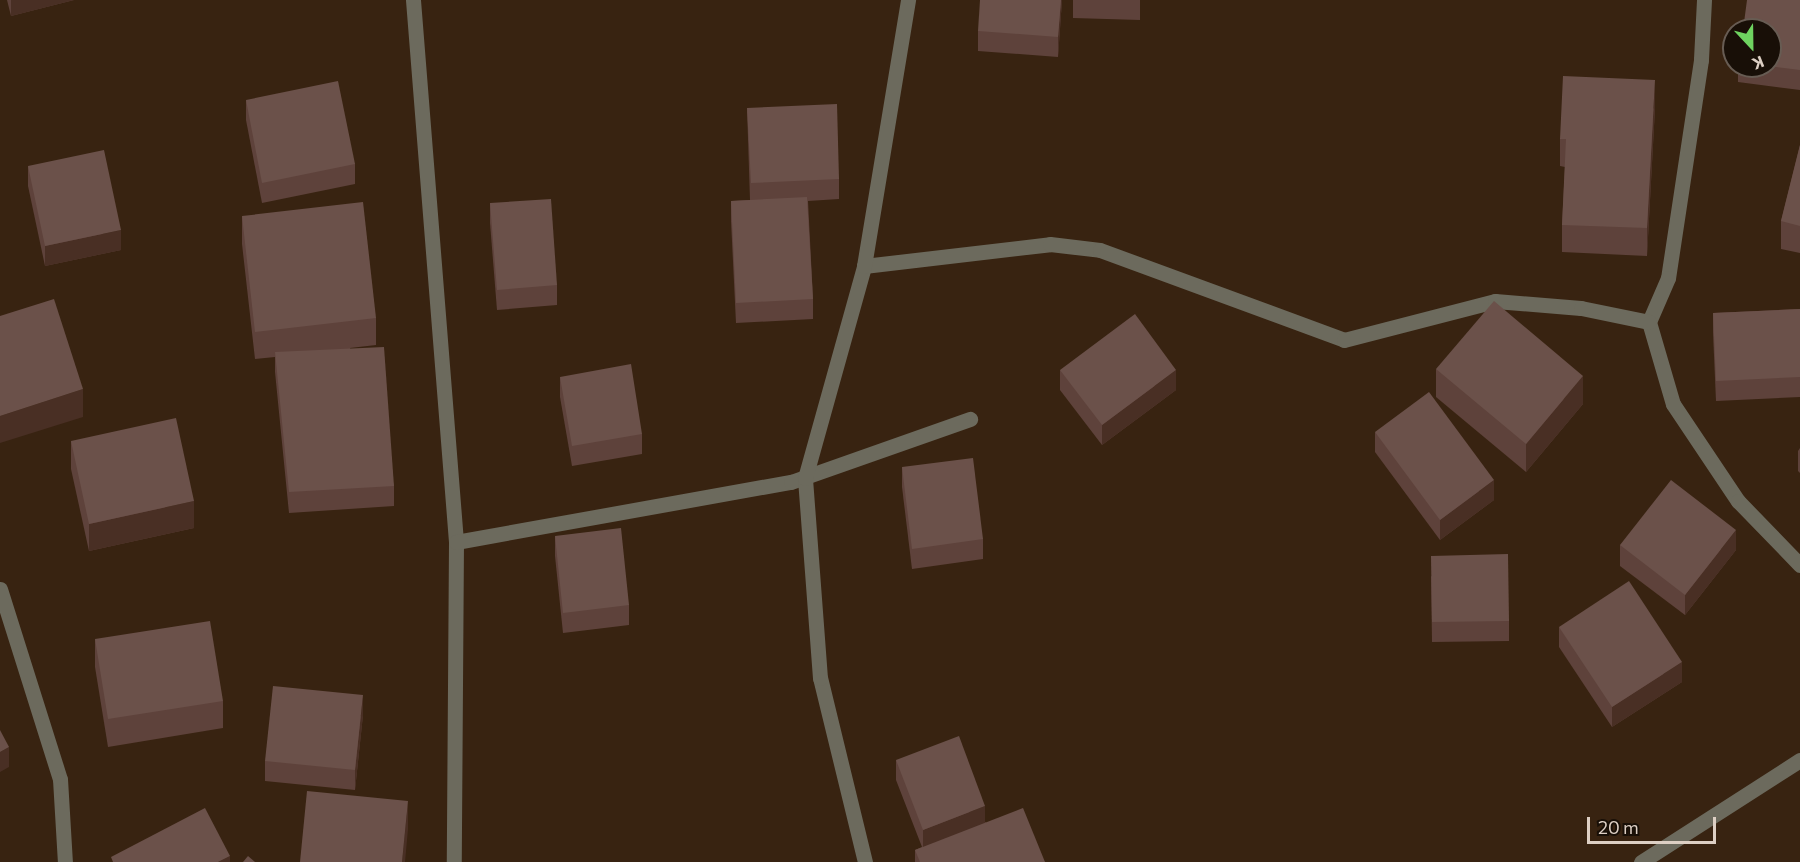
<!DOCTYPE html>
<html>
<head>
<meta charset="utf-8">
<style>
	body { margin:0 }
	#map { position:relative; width:1800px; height:862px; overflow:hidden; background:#382311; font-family:Commissioner,sans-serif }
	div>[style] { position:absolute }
	.minor>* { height:15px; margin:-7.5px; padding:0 7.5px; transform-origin:7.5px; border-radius:7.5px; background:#6c6a5d }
	.wall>* { inset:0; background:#5e423b }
	.shaded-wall>* { inset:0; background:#492f24 }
	.building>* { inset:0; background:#6b514a }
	span { translate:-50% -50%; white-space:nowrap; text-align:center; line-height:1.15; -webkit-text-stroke:5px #180f07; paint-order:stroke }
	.north { position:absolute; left:1722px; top:18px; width:60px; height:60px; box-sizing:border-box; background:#180f07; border:2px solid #675c53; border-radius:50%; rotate:158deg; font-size:16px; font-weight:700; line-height:24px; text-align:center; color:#ddcfc4 }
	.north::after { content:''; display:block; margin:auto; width:21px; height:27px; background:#6fd360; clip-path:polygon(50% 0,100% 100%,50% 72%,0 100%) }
	.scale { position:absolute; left:1587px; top:817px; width:129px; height:27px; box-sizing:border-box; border:3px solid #ddcfc4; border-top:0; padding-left:8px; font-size:18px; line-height:21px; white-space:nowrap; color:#ddcfc4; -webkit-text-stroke:4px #180f07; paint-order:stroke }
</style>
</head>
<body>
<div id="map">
	<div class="minor">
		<i style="left:413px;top:0;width:544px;rotate:85.46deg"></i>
		<i style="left:456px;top:542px;width:320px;rotate:90.4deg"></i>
		<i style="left:1704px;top:0;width:60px;rotate:92.9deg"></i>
		<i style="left:1701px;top:60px;width:220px;rotate:98.6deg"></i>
		<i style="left:1668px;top:278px;width:48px;rotate:113.4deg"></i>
		<i style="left:1649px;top:322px;width:85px;rotate:73.7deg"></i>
		<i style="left:1673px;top:404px;width:117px;rotate:56.2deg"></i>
		<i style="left:1738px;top:501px;width:89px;rotate:45.9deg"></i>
		<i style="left:864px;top:266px;width:187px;rotate:-6.7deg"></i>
		<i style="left:1050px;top:244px;width:50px;rotate:6.8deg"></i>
		<i style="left:1100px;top:250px;width:260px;rotate:20.2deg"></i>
		<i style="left:1344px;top:340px;width:156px;rotate:-14.5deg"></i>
		<i style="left:1495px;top:301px;width:86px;rotate:4.7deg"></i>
		<i style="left:1581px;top:308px;width:69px;rotate:11.6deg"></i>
		<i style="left:456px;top:542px;width:340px;rotate:-10.2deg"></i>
		<i style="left:791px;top:482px;width:190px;rotate:-19.4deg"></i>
		<i style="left:0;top:589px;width:199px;rotate:72.5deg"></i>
		<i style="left:60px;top:779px;width:83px;rotate:86.6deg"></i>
		<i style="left:865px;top:862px;width:189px;rotate:-103.7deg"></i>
		<i style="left:820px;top:678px;width:201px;rotate:-94.3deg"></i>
		<i style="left:805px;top:478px;width:220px;rotate:-74.4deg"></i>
		<i style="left:864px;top:266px;width:270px;rotate:-80.6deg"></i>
		<i style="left:1641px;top:862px;width:189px;rotate:-32.7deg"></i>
	</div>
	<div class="wall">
		<i style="clip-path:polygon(7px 0,74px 0,11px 16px)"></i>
		<i style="clip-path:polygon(1062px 0,1058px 57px,978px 51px,978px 31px)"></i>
		<i style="clip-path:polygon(1073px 0,1140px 0,1140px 20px,1073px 18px)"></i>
		<i style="clip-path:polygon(1800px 0,1800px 90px,1738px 82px,1738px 66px,1770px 66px)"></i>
		<i style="clip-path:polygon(246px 100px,355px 164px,355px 184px,262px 203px,246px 120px)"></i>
		<i style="clip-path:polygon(747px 108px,839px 179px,839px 199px,808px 201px,813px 299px,813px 319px,736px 323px,731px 221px,731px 201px,750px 200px)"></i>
		<i style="clip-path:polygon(1655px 108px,1647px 256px,1562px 252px,1562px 225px,1565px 167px,1560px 166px,1560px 139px)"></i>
		<i style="clip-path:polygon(1800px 145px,1800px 253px,1781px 249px,1781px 221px)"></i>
		<i style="clip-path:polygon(28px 166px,121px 250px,45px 266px,28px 186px)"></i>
		<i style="clip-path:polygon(490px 203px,557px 285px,557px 305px,497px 310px,490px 223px)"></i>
		<i style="clip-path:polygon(242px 216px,376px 318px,376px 345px,350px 348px,394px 486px,394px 506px,289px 513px,275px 372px,275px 357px,255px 359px,242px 244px)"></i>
		<i style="clip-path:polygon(1800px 309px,1800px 397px,1716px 401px,1713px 333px,1713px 313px)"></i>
		<i style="clip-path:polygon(1436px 369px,1583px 404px,1526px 472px,1436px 397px)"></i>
		<i style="clip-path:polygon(1060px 370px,1176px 390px,1102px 445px,1060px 390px)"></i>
		<i style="clip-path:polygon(560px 377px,642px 434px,642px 454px,572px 466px,560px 397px)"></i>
		<i style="clip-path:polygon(1375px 432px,1494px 500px,1440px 540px,1375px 452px)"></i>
		<i style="clip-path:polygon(71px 441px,194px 528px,89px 551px,71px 469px)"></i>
		<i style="clip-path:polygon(1800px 448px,1800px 473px,1798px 471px,1798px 451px)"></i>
		<i style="clip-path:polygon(902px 467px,983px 539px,983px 559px,912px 569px,902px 487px)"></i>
		<i style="clip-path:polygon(555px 536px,629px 605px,629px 625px,563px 633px,555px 556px)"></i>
		<i style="clip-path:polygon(1620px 545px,1736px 550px,1685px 615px,1620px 566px)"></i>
		<i style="clip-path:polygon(1431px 576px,1509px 621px,1509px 641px,1432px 642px)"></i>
		<i style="clip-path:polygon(1559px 627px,1682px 682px,1612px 727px,1559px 647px)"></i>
		<i style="clip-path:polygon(95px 639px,223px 701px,223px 728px,108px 747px,95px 667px)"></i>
		<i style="clip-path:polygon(363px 715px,355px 790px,265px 781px,265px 761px)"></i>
		<i style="clip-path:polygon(896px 760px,985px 822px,1045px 862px,915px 862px,915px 850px,922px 847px,896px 780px)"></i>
	</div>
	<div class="shaded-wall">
		<i style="clip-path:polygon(11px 0,74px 0,11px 16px)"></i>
		<i style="clip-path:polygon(1061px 0,1062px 0,1058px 57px,1058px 37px)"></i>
		<i style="clip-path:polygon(1655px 80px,1655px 108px,1647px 256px,1647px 228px)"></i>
		<i style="clip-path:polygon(121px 230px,121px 250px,45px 266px,45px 246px)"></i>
		<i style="clip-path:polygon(1176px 370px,1176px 390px,1102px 445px,1102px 425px)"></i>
		<i style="clip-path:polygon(1583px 376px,1583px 404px,1526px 472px,1526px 444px)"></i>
		<i style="clip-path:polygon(83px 389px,83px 417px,0 443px,0 416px)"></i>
		<i style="clip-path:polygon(1494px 480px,1494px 500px,1440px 540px,1440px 520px)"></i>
		<i style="clip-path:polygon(194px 501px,194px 528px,89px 551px,89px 524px)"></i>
		<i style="clip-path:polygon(1736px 530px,1736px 550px,1685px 615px,1685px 595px)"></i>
		<i style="clip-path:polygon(1682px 662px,1682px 682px,1612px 727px,1612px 707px)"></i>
		<i style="clip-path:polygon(363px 695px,363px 715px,355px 790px,355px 770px)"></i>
		<i style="clip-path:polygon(9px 747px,9px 767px,0 772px,0 752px)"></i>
		<i style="clip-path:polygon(408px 801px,408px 829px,405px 862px,402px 862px)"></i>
		<i style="clip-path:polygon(985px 806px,985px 826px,923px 850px,923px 830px)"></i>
		<i style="clip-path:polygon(230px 856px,230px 862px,218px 862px)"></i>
	</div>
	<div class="building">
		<i style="clip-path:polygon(980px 0,1061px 0,1058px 37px,978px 31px)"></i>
		<i style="clip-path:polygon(1747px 0,1800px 0,1800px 70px,1769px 66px,1770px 66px,1770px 30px,1743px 30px)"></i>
		<i style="clip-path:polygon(1563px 76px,1655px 80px,1647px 228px,1562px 225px,1566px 139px,1560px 139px)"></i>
		<i style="clip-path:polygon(338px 81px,355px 164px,262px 183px,246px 100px)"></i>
		<i style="clip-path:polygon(837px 104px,839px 179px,751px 183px,747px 108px)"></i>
		<i style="clip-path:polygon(1800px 145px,1800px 226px,1781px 221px)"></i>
		<i style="clip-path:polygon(104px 150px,121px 230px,45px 246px,28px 166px)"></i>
		<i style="clip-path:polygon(807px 197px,813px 299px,736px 303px,731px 201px)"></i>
		<i style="clip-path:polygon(551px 199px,557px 285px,497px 290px,490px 203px)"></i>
		<i style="clip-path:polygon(363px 202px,376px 318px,255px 332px,242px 216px)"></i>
		<i style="clip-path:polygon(54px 299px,83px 389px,0 416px,0 316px)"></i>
		<i style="clip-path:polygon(1494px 301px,1583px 376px,1526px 444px,1436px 369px)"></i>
		<i style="clip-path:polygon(1800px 309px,1800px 377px,1716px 381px,1713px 313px)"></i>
		<i style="clip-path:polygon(1135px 314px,1176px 370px,1102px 425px,1060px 370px)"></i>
		<i style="clip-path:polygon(384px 347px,394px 486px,289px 492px,275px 352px)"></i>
		<i style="clip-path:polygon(631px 364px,642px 434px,572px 446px,560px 377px)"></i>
		<i style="clip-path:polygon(1429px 392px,1494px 480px,1440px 520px,1375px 432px)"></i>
		<i style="clip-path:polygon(176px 418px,194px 501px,89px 524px,71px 441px)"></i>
		<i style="clip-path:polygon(973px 458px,983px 539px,912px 549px,902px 467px)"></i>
		<i style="clip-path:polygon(1671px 480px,1736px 530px,1685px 595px,1620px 545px)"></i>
		<i style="clip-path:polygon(621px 528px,629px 605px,563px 613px,555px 536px)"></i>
		<i style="clip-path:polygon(1508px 554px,1509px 621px,1432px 622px,1431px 556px)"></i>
		<i style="clip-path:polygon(1629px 581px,1682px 662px,1612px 707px,1559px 627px)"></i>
		<i style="clip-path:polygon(210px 621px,223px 701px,108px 719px,95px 639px)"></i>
		<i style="clip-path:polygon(273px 686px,363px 695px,355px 770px,265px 761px)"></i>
		<i style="clip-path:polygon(0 730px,9px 747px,0 752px)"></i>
		<i style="clip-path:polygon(959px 736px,985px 806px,923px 830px,896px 760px)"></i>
		<i style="clip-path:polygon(307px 791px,408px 801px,402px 862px,300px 862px)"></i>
		<i style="clip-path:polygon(205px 808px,230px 856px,218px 862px,113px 862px,111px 857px)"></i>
		<i style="clip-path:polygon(1023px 808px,1045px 862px,920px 862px,915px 850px)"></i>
		<i style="clip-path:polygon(248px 856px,255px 862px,243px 862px)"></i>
	</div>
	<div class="north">K</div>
	<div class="scale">20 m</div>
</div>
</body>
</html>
